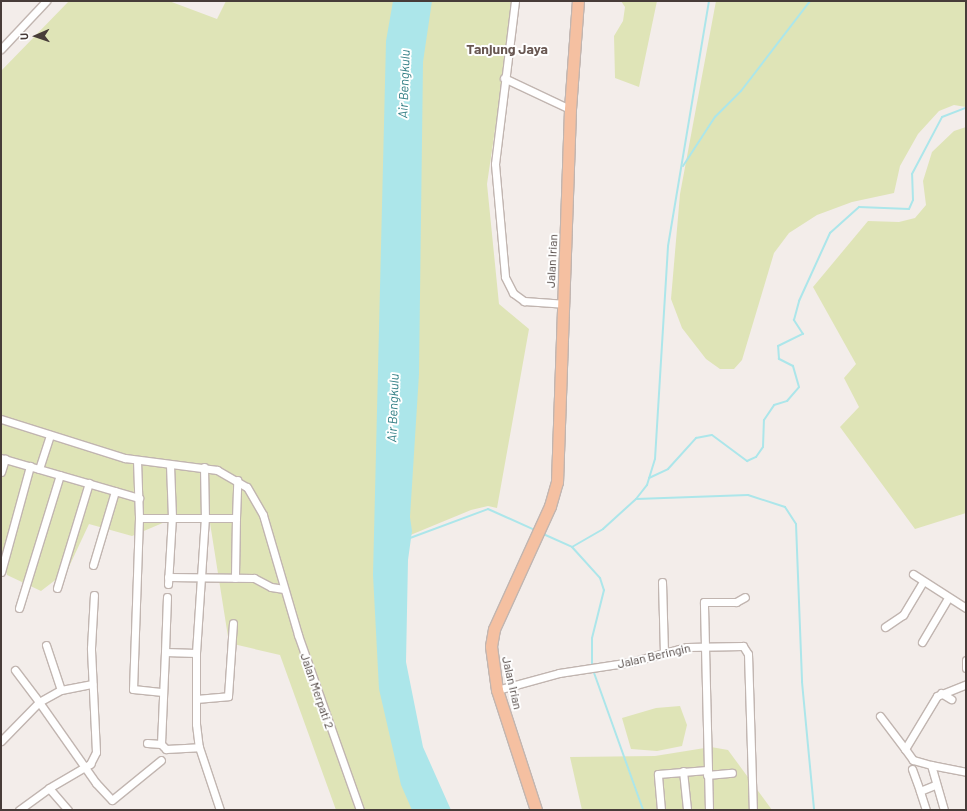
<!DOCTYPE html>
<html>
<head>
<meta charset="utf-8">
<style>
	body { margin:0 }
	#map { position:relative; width:967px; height:811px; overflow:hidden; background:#f3edea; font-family:Barlow,sans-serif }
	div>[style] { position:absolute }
	.green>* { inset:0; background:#dfe4b7 }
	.water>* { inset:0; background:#ace6ea }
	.stream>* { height:2px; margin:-1px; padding:0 1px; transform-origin:1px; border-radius:1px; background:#ace6ea }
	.roads { filter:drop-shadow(1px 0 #c1b5b0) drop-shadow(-1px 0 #c1b5b0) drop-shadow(0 1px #c1b5b0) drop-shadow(0 -1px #c1b5b0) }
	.minor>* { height:7px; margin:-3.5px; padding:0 3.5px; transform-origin:3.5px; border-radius:3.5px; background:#fff }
	.primary>* { height:11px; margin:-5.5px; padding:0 5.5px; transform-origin:5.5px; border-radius:5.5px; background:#f5c0a1 }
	span { translate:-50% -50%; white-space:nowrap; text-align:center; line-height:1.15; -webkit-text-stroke:4px #fff; paint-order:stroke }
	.street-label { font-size:12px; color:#473c39 }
	.water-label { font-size:13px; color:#307d83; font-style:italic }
	.quarter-label { font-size:14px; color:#685751; font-weight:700 }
	.frame { position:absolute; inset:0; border:2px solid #473c39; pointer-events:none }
	.north { position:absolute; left:16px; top:16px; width:40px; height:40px; -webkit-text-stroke:3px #fff; paint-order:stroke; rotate:268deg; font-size:11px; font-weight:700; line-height:16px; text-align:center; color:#473c39 }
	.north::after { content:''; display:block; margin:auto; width:14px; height:18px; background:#473c39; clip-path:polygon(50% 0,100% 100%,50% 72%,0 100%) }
</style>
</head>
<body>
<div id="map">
	<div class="green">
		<i style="clip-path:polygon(69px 1px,169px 1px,217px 19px,226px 1px,514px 1px,487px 184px,499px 304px,529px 329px,497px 508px,488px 506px,471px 510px,379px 548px,423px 810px,336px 810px,280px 655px,229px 643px,210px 523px,165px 522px,132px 536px,89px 524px,67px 571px,41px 591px,7px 575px,1px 555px,1px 71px)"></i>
		<i style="clip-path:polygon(621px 1px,657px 1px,639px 87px,615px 78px,614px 36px,623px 21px,625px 7px)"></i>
		<i style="clip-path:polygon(716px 1px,966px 1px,966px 107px,954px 105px,939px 111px,918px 134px,900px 166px,894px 193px,852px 202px,817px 215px,789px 233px,774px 253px,742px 360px,734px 369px,720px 369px,706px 359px,682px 328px,671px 299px,680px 194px)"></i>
		<i style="clip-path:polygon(966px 127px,966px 513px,915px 529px,840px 427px,859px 407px,844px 378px,856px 364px,813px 287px,868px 221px,899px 222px,915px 218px,926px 205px,923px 181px,932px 152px,954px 131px)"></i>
		<i style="clip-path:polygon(680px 706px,687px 725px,682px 746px,657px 751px,631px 749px,622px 718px,656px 708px)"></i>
		<i style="clip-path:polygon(711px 747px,728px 750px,772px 810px,582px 810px,570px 757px,655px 756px)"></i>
	</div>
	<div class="water">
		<i style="clip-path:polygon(393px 1px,432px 1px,423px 62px,419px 374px,410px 517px,412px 531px,408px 560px,406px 662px,423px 747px,451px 810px,412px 810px,401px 785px,379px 689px,373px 575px,386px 41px)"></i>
	</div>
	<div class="stream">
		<i style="left:683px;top:166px;width:59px;rotate:-56.9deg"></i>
		<i style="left:715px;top:117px;width:37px;rotate:-45deg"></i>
		<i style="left:741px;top:91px;width:113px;rotate:-52.5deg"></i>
		<i style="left:649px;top:478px;width:21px;rotate:-25deg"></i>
		<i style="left:668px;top:469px;width:42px;rotate:-47.9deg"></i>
		<i style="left:696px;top:438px;width:16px;rotate:-11deg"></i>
		<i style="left:712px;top:435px;width:44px;rotate:36.6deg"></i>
		<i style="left:747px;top:461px;width:10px;rotate:-24deg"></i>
		<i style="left:756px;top:457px;width:12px;rotate:-55deg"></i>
		<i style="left:763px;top:447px;width:27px;rotate:-88deg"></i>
		<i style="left:764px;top:420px;width:18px;rotate:-56deg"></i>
		<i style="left:774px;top:405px;width:14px;rotate:-17deg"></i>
		<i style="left:787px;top:401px;width:18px;rotate:-49deg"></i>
		<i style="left:799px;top:387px;width:22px;rotate:-106deg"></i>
		<i style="left:793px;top:366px;width:16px;rotate:-153deg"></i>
		<i style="left:779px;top:359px;width:13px;rotate:-94deg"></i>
		<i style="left:778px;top:346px;width:28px;rotate:-26deg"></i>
		<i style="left:803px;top:334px;width:17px;rotate:-123deg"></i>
		<i style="left:794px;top:320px;width:20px;rotate:-75deg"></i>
		<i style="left:799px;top:301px;width:75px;rotate:-65.5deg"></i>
		<i style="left:830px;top:233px;width:39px;rotate:-42deg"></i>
		<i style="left:859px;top:207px;width:50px;rotate:2.3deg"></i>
		<i style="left:909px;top:209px;width:10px;rotate:-66deg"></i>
		<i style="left:913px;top:200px;width:26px;rotate:-92deg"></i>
		<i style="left:912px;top:174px;width:64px;rotate:-62.2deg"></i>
		<i style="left:942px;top:117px;width:26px;rotate:-21deg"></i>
		<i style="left:636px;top:499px;width:18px;rotate:-52deg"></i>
		<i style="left:647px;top:485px;width:27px;rotate:-73deg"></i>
		<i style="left:655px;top:459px;width:213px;rotate:-86.5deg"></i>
		<i style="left:668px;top:246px;width:248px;rotate:-80.5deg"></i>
		<i style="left:541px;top:533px;width:34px;rotate:24deg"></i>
		<i style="left:572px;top:547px;width:42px;rotate:47.9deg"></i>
		<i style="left:600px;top:578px;width:13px;rotate:72deg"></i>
		<i style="left:604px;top:590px;width:49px;rotate:104deg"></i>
		<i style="left:592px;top:638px;width:28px;rotate:90deg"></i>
		<i style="left:410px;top:538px;width:83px;rotate:-20.4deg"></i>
		<i style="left:488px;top:509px;width:51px;rotate:24.1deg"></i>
		<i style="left:572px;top:547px;width:36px;rotate:-30deg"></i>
		<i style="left:603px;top:529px;width:45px;rotate:-42.3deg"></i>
		<i style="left:636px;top:499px;width:112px;rotate:-2deg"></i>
		<i style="left:748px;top:495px;width:39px;rotate:18deg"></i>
		<i style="left:785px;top:507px;width:20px;rotate:57deg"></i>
		<i style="left:796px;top:524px;width:158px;rotate:87.8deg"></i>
		<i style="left:802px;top:682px;width:129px;rotate:84.6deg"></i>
		<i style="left:593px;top:670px;width:149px;rotate:70.3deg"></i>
	</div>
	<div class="roads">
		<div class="minor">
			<i style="left:515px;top:1px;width:164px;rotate:97deg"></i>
			<i style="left:495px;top:164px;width:113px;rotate:84.9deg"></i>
			<i style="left:505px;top:277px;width:18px;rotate:63deg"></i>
			<i style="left:513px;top:293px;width:14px;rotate:36deg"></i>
			<i style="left:524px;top:301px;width:39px;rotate:4deg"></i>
			<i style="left:1px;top:49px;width:66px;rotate:-46.8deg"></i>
			<i style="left:504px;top:78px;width:73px;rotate:25.2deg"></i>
			<i style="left:1px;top:419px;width:130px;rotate:17.5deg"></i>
			<i style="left:125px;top:458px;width:93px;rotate:7.4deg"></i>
			<i style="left:217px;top:470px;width:34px;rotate:30deg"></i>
			<i style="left:247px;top:487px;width:32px;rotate:60deg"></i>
			<i style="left:263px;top:515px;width:125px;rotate:73.7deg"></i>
			<i style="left:298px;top:635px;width:186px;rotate:70.5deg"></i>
			<i style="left:1px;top:458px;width:144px;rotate:16.2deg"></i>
			<i style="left:137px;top:460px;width:58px;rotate:88deg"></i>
			<i style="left:139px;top:518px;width:171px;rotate:92deg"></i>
			<i style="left:133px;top:689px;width:30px;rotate:6deg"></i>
			<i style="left:204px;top:467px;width:50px;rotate:88.9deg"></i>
			<i style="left:205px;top:517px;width:136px;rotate:93.8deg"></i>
			<i style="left:196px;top:653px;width:71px;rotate:90deg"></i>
			<i style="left:196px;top:724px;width:23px;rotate:83deg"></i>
			<i style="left:199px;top:747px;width:66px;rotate:71.6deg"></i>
			<i style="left:39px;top:469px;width:36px;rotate:-72deg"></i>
			<i style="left:1px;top:472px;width:14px;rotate:-73deg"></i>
			<i style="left:139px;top:518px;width:97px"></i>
			<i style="left:236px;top:518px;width:60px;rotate:91deg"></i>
			<i style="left:236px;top:518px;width:38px;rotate:-88deg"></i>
			<i style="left:93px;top:565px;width:77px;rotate:-73.4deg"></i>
			<i style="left:1px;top:572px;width:110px;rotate:-74.7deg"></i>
			<i style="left:913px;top:574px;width:63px;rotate:32.7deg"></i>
			<i style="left:168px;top:577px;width:86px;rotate:0.7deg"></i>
			<i style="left:254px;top:578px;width:19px;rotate:28deg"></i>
			<i style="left:271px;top:587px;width:13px;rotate:9deg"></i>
			<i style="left:662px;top:582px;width:71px;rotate:88.4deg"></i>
			<i style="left:168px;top:584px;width:67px;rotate:-86.6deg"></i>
			<i style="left:172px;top:517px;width:52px;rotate:-92.2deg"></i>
			<i style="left:57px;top:588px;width:110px;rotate:-73.1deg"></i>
			<i style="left:167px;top:597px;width:55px;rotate:92.1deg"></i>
			<i style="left:165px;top:652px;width:31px;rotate:2deg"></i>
			<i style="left:19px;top:608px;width:139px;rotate:-72.9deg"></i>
			<i style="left:885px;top:627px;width:22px;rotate:-34deg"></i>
			<i style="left:903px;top:615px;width:39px;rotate:-59deg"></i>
			<i style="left:922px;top:642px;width:51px;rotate:-59.4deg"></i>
			<i style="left:46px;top:645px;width:47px;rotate:71.6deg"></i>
			<i style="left:165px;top:652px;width:92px;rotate:92.5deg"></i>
			<i style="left:161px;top:744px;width:7px;rotate:45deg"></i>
			<i style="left:166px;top:749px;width:33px;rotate:-3deg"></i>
			<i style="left:966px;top:660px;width:8px;rotate:90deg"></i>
			<i style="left:15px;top:670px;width:40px;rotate:53deg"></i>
			<i style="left:39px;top:702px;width:25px;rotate:-29deg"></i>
			<i style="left:61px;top:690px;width:32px;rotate:-11deg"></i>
			<i style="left:497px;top:690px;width:64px;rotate:-15.3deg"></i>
			<i style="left:559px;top:673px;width:73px;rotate:-8.7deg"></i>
			<i style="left:631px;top:662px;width:58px;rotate:-15deg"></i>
			<i style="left:687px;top:647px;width:56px;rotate:-1deg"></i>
			<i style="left:743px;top:646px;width:9px;rotate:58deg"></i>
			<i style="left:748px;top:654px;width:156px;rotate:88.2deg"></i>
			<i style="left:941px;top:693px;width:12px;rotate:31deg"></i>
			<i style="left:196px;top:699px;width:32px;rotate:-5deg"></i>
			<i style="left:228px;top:696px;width:73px;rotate:-86.1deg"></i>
			<i style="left:880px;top:716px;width:41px;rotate:52.9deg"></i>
			<i style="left:1px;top:741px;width:54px;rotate:-45.7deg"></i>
			<i style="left:39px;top:702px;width:99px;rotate:54.9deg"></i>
			<i style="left:96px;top:783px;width:23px;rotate:47deg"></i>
			<i style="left:112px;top:800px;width:63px;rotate:-39.2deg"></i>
			<i style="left:147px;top:743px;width:14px;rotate:4deg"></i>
			<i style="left:931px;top:765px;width:19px;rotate:-164deg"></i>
			<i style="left:913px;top:760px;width:14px;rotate:-126deg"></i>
			<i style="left:905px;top:749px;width:62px;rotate:-58.9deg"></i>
			<i style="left:937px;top:696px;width:31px;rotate:-22deg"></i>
			<i style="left:912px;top:769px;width:23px;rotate:70deg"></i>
			<i style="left:683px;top:771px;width:39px;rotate:84deg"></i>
			<i style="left:707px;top:775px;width:25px;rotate:-5deg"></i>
			<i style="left:19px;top:810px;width:37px;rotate:-36deg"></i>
			<i style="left:68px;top:810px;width:29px;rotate:-131deg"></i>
			<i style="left:49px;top:788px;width:48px;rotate:-30.3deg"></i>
			<i style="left:90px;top:764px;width:13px;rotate:-63deg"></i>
			<i style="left:96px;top:752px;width:104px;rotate:-92.8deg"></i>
			<i style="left:91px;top:648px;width:53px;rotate:-86.8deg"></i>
			<i style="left:661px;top:810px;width:36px;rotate:-95deg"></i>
			<i style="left:658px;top:774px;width:49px;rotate:-4.7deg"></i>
			<i style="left:709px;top:810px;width:208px;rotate:-91.4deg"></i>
			<i style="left:704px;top:602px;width:32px"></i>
			<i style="left:736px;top:602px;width:10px;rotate:-29deg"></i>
			<i style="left:926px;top:810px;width:20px;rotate:-108deg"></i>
			<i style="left:920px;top:791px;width:16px;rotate:-22deg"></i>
			<i style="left:944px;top:810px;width:47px;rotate:-106.1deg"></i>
			<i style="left:931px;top:765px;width:36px;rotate:11deg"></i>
		</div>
		<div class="primary">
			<i style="left:536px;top:810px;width:126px;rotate:-108deg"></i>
			<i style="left:497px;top:690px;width:44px;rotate:-97.8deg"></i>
			<i style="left:491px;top:646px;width:17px;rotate:-80deg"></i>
			<i style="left:494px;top:629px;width:135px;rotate:-65.5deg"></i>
			<i style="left:550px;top:506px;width:25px;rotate:-74deg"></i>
			<i style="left:557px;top:482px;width:373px;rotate:-88deg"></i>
			<i style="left:570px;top:109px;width:108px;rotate:-85.8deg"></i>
		</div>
	</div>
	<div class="street-label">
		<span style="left:552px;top:261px;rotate:-87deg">Jalan Irian</span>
		<span style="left:654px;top:656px;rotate:-13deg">Jalan Beringin</span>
		<span style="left:512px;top:683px;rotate:77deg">Jalan Irian</span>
		<span style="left:317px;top:691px;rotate:71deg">Jalan Merpati 2</span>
	</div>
	<div class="water-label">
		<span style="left:404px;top:84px;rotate:-88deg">Air Bengkulu</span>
		<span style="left:393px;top:408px;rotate:-88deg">Air Bengkulu</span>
	</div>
	<div class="quarter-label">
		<span style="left:507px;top:49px">Tanjung Jaya</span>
	</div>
	<div class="frame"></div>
	<div class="north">U</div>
</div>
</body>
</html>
